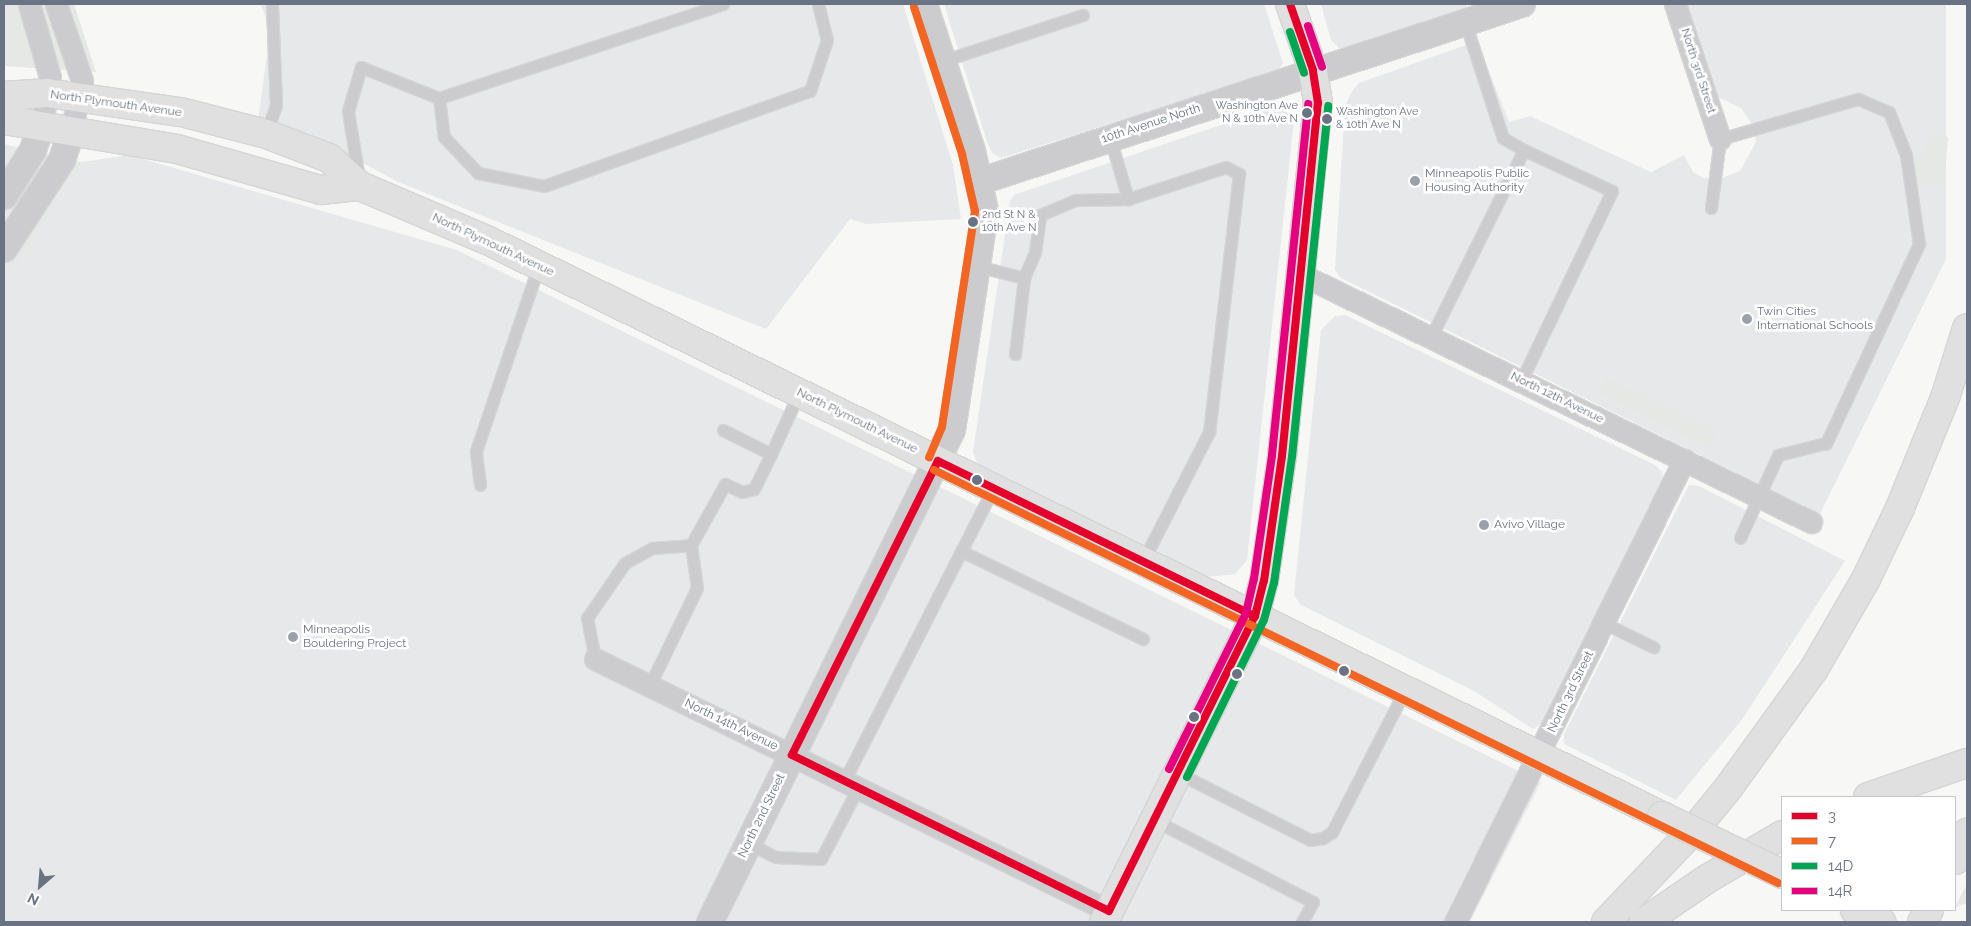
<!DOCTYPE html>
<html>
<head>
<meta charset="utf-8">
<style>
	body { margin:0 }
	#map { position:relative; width:1971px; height:926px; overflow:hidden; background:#f7f7f6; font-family:Raleway,sans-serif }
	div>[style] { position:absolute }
	.built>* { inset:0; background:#e7e8e9 }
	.green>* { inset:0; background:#e5e8e4 }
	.roads { filter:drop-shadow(1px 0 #d4d5d5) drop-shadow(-1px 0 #d4d5d5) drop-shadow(0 1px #d4d5d5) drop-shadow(0 -1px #d4d5d5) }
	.service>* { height:11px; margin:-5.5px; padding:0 5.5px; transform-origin:5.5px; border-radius:5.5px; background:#ccccce }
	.minor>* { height:21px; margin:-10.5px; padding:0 10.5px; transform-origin:10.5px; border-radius:10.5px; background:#ccccce }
	.tertiary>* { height:26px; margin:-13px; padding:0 13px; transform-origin:13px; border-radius:13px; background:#ccccce }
	.secondary>* { height:28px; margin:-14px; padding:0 14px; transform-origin:14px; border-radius:14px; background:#e0e0e1 }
	.motorway>* { height:28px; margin:-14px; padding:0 14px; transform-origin:14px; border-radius:14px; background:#e0e0e1 }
	.bridges { filter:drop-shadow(1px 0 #d4d5d5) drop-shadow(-1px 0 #d4d5d5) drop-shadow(0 1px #d4d5d5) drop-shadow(0 -1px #d4d5d5) }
	.secondary-bridge>* { height:28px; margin:-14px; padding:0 14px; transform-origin:14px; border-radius:14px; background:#e0e0e1 }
	.bus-1>* { height:8px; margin:-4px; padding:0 4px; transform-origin:4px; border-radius:4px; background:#e4002b }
	.bus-2>* { height:8px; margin:-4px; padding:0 4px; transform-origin:4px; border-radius:4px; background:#f26522 }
	.bus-3>* { height:8px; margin:-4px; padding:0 4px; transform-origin:4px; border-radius:4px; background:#00a651 }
	.bus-4>* { height:8px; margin:-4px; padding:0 4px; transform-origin:4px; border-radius:4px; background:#e5007d }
	.dots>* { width:14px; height:14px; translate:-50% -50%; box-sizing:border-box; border:2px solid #fff; border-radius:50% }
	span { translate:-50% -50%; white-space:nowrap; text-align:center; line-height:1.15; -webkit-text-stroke:5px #fff; paint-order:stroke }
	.bus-label { font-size:11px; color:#6a7383 }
	.right { translate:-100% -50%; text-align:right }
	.left { translate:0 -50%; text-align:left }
	.street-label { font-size:12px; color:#6a7383 }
	.poi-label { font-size:12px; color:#6a7383 }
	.frame { position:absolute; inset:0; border:5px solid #6a7383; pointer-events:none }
	.legend { position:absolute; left:1781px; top:796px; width:175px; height:115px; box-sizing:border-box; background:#fff; border:1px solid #c3c7cd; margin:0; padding:6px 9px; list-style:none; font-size:15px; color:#6a7383 }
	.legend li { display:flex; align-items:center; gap:10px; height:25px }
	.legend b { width:25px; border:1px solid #c3c7cd }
	.north { position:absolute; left:15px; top:861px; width:50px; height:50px; -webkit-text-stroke:4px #fff; paint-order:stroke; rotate:207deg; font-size:14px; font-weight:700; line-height:20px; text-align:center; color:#6a7383 }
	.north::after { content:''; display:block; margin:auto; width:18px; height:22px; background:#6a7383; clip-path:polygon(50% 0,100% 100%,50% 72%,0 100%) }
</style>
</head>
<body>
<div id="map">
	<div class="built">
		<i style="clip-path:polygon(261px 4px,903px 4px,953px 165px,961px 219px,866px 224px,850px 219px,766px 329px,398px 182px,311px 135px,258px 121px,270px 31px)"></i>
		<i style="clip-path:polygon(944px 4px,1264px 4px,1283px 63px,1278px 71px,1001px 158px,992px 153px,987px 142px)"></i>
		<i style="clip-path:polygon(1321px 4px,1466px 4px,1467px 7px,1348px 48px,1339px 48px,1331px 40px)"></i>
		<i style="clip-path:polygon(1687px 4px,1946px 4px,1946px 259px,1820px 514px,1341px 278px,1335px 270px,1345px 106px,1352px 91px,1359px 83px,1477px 41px,1509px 122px,1530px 116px,1651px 172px,1684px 155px,1693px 172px,1704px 178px,1717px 180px,1740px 171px,1756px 142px,1754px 127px,1741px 108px,1718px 97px)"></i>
		<i style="clip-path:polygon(1271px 108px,1285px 109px,1294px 120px,1247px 560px,1235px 574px,1207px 577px,978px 465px,973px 452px,1010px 201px,1014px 195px)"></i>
		<i style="clip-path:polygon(129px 155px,457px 250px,1541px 782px,1470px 922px,4px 922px,4px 286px,82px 162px)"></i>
		<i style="clip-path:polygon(1345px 315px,1655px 465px,1662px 472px,1663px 480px,1542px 723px,1533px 729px,1474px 691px,1301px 605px,1294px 595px,1321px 330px,1335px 316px)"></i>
		<i style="clip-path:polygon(1689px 485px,1699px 486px,1845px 561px,1743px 718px,1676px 800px,1564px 744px,1564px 734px)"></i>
	</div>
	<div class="green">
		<i style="clip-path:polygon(4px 4px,74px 4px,96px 72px,4px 66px)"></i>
		<i style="clip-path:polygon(1935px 135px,1948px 137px,1944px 186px,1922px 186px,1914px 175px,1914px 160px)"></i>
		<i style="clip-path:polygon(4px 144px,82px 162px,4px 286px)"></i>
		<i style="clip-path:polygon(1605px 376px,1717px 431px,1709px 447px,1597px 392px)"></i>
		<i style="clip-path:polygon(1967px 884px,1967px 903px,1955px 907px)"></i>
	</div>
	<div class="roads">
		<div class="service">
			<i style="left:1465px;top:22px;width:122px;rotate:71.9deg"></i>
			<i style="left:1503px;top:138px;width:24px;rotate:30deg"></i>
			<i style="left:942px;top:61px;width:148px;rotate:-18.1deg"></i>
			<i style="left:439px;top:98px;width:39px;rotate:83deg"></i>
			<i style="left:444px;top:137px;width:50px;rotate:46.6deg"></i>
			<i style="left:478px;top:173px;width:67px;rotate:11.1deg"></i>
			<i style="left:544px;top:186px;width:282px;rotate:-19.7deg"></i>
			<i style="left:810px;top:91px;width:54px;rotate:-71.6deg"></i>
			<i style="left:827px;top:40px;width:37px;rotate:-104deg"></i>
			<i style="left:266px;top:134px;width:31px;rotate:-71deg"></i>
			<i style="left:276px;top:105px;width:101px;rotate:-92.3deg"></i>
			<i style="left:1110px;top:138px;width:64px;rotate:73.6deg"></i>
			<i style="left:359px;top:179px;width:69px;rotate:-99.2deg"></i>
			<i style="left:348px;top:111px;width:46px;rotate:-73.5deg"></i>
			<i style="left:361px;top:67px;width:84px;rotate:21.7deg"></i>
			<i style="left:439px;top:98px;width:299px;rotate:-18.3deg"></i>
			<i style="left:1711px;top:208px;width:70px;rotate:-82.6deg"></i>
			<i style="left:1720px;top:139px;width:144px;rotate:-16.2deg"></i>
			<i style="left:1858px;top:99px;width:34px;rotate:23deg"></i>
			<i style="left:1889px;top:112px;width:46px;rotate:68.4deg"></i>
			<i style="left:1906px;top:155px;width:90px;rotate:81.7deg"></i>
			<i style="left:1919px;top:244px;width:220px;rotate:115deg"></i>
			<i style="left:1826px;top:443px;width:49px;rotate:166deg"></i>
			<i style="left:1778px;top:455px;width:91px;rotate:114.6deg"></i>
			<i style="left:977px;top:266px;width:49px;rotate:14.3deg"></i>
			<i style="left:1024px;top:278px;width:28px;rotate:-67deg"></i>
			<i style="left:1035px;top:252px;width:37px;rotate:-82deg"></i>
			<i style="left:1040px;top:215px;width:39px;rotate:-23deg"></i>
			<i style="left:1076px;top:200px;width:52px;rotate:-1.1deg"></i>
			<i style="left:1128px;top:199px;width:103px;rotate:-18.1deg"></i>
			<i style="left:1226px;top:167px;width:15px;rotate:28deg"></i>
			<i style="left:1239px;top:174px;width:260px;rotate:96.6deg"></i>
			<i style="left:1209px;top:432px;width:145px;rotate:117.1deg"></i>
			<i style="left:1431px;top:337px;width:209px;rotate:-63.6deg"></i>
			<i style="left:1524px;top:150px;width:97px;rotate:25deg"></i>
			<i style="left:1612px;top:191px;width:211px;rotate:115.6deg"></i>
			<i style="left:1015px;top:354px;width:77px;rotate:-83.2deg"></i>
			<i style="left:723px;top:430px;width:54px;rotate:26.6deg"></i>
			<i style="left:771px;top:454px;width:67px;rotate:-65.3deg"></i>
			<i style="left:480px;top:485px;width:34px;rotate:-97deg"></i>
			<i style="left:476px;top:451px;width:196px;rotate:-71.3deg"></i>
			<i style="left:691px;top:545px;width:70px;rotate:-60.9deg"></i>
			<i style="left:725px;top:484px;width:19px;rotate:25deg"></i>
			<i style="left:742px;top:492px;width:12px;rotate:-14deg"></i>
			<i style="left:754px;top:489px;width:39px;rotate:-64deg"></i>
			<i style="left:961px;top:551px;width:202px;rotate:25.8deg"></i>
			<i style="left:1604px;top:623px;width:55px;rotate:26.1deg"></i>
			<i style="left:595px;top:659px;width:42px;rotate:-101deg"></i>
			<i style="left:587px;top:618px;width:67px;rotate:-55.4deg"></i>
			<i style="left:625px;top:563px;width:31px;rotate:-29deg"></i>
			<i style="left:652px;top:548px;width:39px;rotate:-4deg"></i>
			<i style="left:691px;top:545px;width:43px;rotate:82.1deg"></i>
			<i style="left:697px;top:588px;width:108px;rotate:115.9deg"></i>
			<i style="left:1178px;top:773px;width:148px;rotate:26.9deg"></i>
			<i style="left:1310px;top:840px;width:13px;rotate:-9deg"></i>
			<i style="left:1323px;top:838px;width:11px;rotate:-34deg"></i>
			<i style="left:1332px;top:832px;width:160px;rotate:-62.8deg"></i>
			<i style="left:844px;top:781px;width:329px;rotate:-63deg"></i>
			<i style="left:1154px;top:820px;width:179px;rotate:27.3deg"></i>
			<i style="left:1313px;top:902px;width:23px;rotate:119deg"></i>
			<i style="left:748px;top:843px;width:31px;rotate:27deg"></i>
			<i style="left:776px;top:857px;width:45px;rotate:2.5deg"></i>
			<i style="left:821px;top:859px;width:80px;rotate:-62.5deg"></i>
		</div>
		<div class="minor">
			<i style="left:29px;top:4px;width:76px;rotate:74deg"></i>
			<i style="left:50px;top:77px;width:51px;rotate:100.2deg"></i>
			<i style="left:56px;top:4px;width:81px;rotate:71.3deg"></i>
			<i style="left:82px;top:81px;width:52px;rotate:102.2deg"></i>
			<i style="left:1675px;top:4px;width:142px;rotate:71.6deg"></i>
			<i style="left:1302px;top:275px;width:566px;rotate:25.89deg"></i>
			<i style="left:595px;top:659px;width:572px;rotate:26.12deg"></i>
			<i style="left:1455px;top:922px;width:516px;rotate:-63.63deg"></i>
		</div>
		<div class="tertiary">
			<i style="left:981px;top:181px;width:569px;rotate:-18.12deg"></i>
			<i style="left:4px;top:196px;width:54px;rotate:-57.8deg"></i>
			<i style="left:33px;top:150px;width:24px;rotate:-71deg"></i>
			<i style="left:4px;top:249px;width:106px;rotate:-56.9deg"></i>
			<i style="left:62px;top:160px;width:29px;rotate:-72deg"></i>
			<i style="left:710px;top:922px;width:548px;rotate:-63.81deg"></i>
			<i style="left:952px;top:430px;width:221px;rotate:-81.4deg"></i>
			<i style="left:985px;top:211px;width:61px;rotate:-102.2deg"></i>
			<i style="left:972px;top:151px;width:155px;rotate:-108.1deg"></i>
		</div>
		<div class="secondary">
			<i style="left:4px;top:96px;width:43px;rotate:-4deg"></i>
			<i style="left:47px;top:93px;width:135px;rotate:8.1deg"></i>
			<i style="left:181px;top:112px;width:88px;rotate:14.5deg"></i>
			<i style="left:266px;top:134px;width:67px;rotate:20.9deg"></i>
			<i style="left:329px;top:158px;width:42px;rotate:42.1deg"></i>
			<i style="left:360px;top:186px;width:140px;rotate:23.1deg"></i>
			<i style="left:489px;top:241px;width:1306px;rotate:26.11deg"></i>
			<i style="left:4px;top:120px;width:175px;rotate:9.5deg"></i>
			<i style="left:177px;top:149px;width:150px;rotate:15.9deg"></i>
			<i style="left:321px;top:190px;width:39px;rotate:-6deg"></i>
			<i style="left:1855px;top:910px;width:29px;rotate:25deg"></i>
			<i style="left:1104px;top:922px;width:341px;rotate:-63.7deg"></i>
			<i style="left:1255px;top:616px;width:36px;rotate:-76deg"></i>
			<i style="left:1264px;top:581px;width:126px;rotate:-81.8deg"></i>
			<i style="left:1282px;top:456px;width:355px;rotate:-84.2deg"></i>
			<i style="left:1318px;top:103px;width:33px;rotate:-99deg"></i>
			<i style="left:1313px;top:70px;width:70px;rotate:-109.2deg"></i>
		</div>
		<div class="motorway">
			<i style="left:1868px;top:797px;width:105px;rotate:-19deg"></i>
			<i style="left:1955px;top:860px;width:30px;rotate:-66deg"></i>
			<i style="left:1606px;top:922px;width:134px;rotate:-46.5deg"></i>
			<i style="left:1698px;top:825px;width:49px;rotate:-50.8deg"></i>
			<i style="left:1729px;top:787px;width:145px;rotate:-54.2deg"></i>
			<i style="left:1814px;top:669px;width:104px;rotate:-60deg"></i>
			<i style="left:1866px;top:579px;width:79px;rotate:-64.4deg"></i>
			<i style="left:1900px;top:508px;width:122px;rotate:-67.8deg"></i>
			<i style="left:1946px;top:395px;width:70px;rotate:-72.6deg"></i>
			<i style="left:1644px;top:922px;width:76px;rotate:-34.3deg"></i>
			<i style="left:1707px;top:879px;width:87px;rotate:-30.4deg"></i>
			<i style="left:1922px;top:922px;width:14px;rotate:-60deg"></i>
		</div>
	</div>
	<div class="bridges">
		<div class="secondary-bridge">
			<i style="left:1662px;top:816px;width:133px;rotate:25.8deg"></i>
		</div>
	</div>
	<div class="bus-1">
		<i style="left:938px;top:461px;width:353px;rotate:26.1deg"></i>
		<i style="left:792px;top:755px;width:353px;rotate:26.2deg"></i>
		<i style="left:792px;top:755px;width:328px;rotate:-63.6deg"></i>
		<i style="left:1109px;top:911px;width:329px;rotate:-63.7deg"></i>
		<i style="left:1255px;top:616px;width:36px;rotate:-76deg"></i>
		<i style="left:1264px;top:581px;width:126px;rotate:-81.8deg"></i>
		<i style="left:1282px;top:456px;width:355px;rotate:-84.2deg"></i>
		<i style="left:1318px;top:103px;width:33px;rotate:-99deg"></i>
		<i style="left:1313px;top:70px;width:70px;rotate:-109.2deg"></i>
	</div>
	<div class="bus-2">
		<i style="left:914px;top:7px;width:155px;rotate:71.9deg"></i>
		<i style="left:962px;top:154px;width:58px;rotate:77.2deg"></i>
		<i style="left:975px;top:211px;width:219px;rotate:98.7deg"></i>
		<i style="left:942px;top:427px;width:33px;rotate:113deg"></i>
		<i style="left:934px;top:470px;width:940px;rotate:26.07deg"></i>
	</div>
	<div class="bus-3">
		<i style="left:1290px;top:32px;width:43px;rotate:71.1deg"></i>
		<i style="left:1187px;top:777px;width:175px;rotate:-63.9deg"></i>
		<i style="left:1264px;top:620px;width:38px;rotate:-75deg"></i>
		<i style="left:1274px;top:583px;width:127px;rotate:-81.9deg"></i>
		<i style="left:1292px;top:457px;width:353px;rotate:-84.1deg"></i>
	</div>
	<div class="bus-4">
		<i style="left:1308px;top:26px;width:43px;rotate:71.1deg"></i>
		<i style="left:1169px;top:769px;width:174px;rotate:-63.7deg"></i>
		<i style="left:1246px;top:613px;width:35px;rotate:-77deg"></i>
		<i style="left:1254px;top:579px;width:125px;rotate:-81.7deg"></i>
		<i style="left:1272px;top:455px;width:353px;rotate:-84.1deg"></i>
	</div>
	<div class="dots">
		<i style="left:1307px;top:113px;background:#6a7383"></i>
		<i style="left:1327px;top:119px;background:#6a7383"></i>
		<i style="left:1415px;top:181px;background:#9ba1ab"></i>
		<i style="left:973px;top:222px;background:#6a7383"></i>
		<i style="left:1747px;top:319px;background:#9ba1ab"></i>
		<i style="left:977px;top:480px;background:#6a7383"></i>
		<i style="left:1484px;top:525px;background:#9ba1ab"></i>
		<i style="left:293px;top:637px;background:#9ba1ab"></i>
		<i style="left:1344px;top:671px;background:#6a7383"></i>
		<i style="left:1237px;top:674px;background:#6a7383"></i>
		<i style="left:1194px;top:717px;background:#6a7383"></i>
	</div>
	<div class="bus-label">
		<span class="right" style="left:1298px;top:113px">Washington Ave<br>N &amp; 10th Ave N</span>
		<span class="left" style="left:1336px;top:119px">Washington Ave<br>&amp; 10th Ave N</span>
		<span class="left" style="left:982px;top:222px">2nd St N &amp;<br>10th Ave N</span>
	</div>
	<div class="street-label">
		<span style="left:1698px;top:71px;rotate:72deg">North 3rd Street</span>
		<span style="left:116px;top:104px;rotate:8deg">North Plymouth Avenue</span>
		<span style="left:1151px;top:124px;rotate:-18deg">10th Avenue North</span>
		<span style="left:493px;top:245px;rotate:25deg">North Plymouth Avenue</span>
		<span style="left:1557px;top:398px;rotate:26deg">North 12th Avenue</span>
		<span style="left:857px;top:421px;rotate:26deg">North Plymouth Avenue</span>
		<span style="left:1571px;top:692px;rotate:-64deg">North 3rd Street</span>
		<span style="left:731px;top:725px;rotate:26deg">North 14th Avenue</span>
		<span style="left:762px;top:816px;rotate:-64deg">North 2nd Street</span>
	</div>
	<div class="poi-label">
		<span class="left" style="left:1425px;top:181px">Minneapolis Public<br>Housing Authority</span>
		<span class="left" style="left:1757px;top:319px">Twin Cities<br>International Schools</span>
		<span class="left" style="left:1494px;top:525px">Avivo Village</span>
		<span class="left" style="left:303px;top:637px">Minneapolis<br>Bouldering Project</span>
	</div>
	<div class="frame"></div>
	<ul class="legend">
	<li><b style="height:6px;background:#e4002b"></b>3</li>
	<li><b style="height:6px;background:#f26522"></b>7</li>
	<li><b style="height:6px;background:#00a651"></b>14D</li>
	<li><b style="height:6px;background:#e5007d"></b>14R</li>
	</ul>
	<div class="north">N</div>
</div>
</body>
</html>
